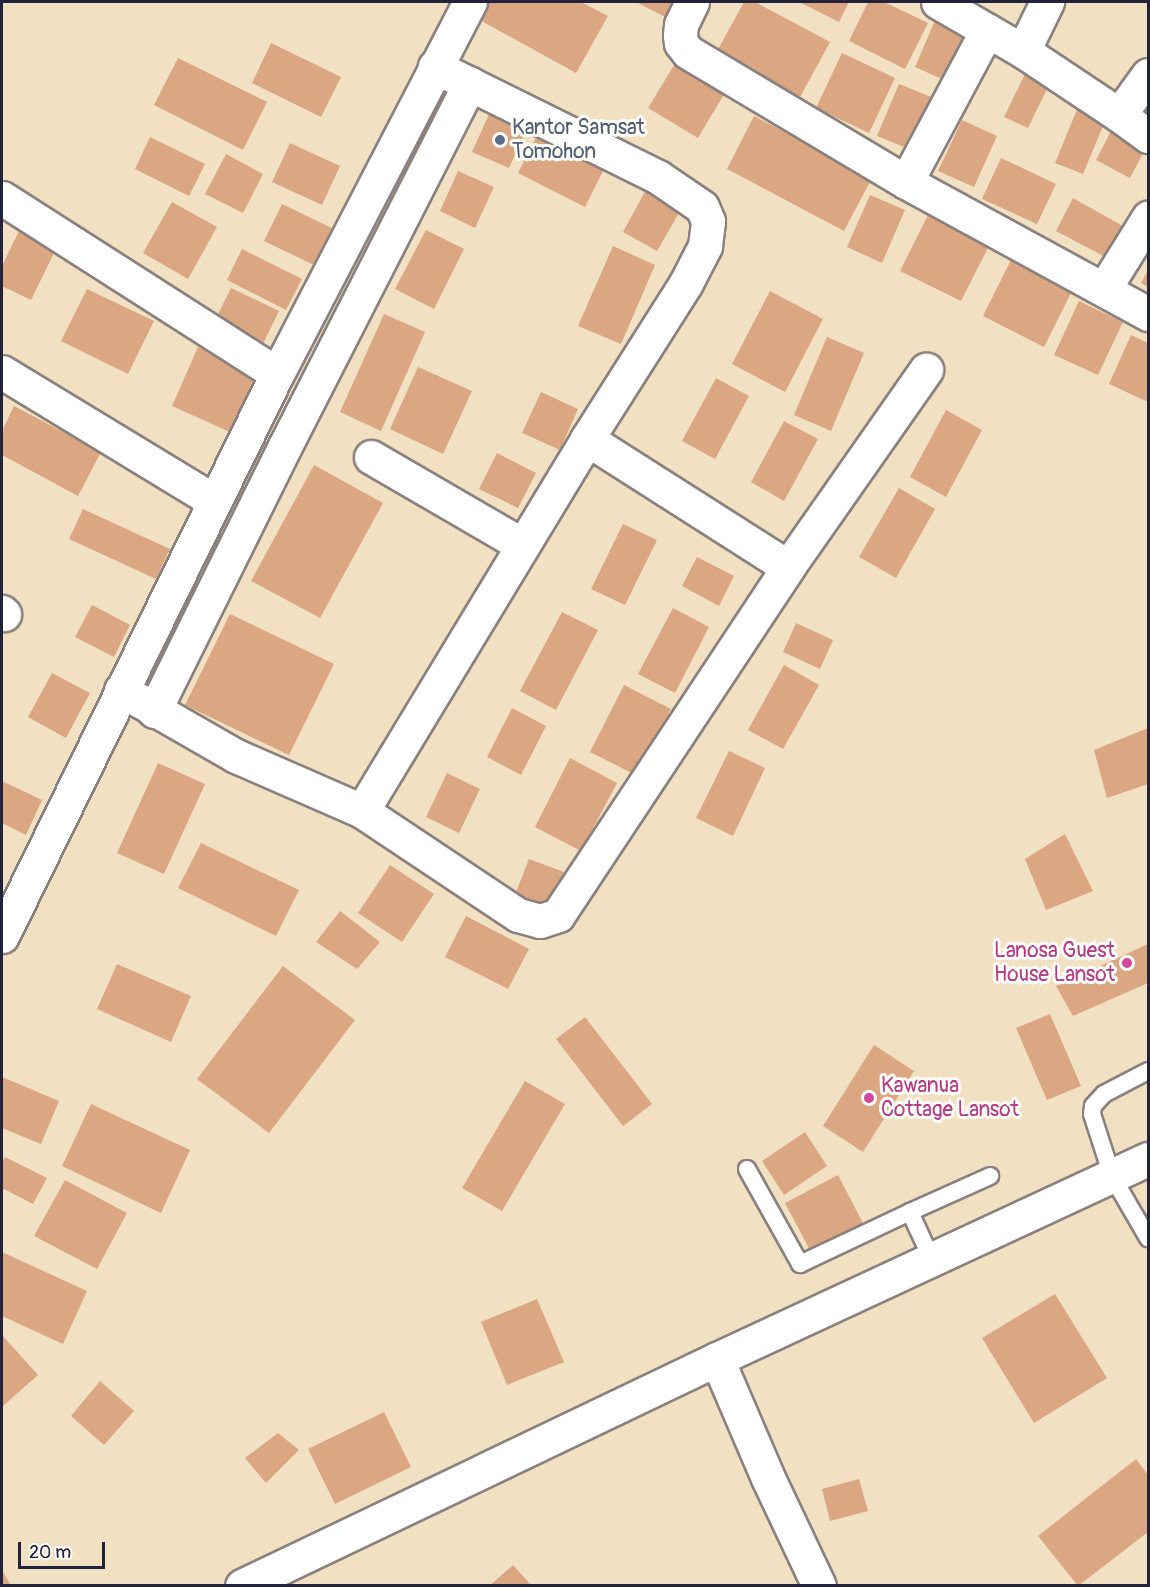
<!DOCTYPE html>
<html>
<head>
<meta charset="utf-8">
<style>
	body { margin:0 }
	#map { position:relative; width:1150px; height:1587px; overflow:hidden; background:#f1e0c2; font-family:Pangolin,sans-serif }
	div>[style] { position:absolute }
	.building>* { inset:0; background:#dba782 }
	.roads { filter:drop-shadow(2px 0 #8a817e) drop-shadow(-2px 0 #8a817e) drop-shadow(0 2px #8a817e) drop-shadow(0 -2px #8a817e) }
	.service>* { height:16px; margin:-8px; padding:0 8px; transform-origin:8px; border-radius:8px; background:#fff }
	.minor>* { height:33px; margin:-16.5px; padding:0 16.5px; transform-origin:16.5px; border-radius:16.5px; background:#fff }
	.tertiary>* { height:33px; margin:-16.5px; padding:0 16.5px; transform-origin:16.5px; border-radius:16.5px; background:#fff }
	.trunk>* { height:33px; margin:-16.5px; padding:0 16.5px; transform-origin:16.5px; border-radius:16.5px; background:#fff }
	.dots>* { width:16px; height:16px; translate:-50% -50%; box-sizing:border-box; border:3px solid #fdfcf7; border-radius:50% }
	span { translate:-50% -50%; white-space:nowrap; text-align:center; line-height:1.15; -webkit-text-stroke:6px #fdfcf7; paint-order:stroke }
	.service-label { font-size:21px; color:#4e5e75 }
	.left { translate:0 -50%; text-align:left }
	.hotel-label { font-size:21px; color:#b23c85 }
	.right { translate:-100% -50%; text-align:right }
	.frame { position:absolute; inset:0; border:3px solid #22223b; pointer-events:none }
	.scale { position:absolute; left:18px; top:1542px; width:87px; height:27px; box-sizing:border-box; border:3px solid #22223b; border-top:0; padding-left:8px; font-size:18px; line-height:21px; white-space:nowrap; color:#22223b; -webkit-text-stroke:4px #fdfcf7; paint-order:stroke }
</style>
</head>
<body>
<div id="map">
	<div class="building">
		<i style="clip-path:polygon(488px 2px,581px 2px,608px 16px,576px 73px,478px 19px)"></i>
		<i style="clip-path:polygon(636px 2px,689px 2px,677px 23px)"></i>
		<i style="clip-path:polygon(744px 2px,755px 2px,830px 42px,799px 99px,716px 53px)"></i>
		<i style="clip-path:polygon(799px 2px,849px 2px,839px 22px)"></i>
		<i style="clip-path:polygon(868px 2px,884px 2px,928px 23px,905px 69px,849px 41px)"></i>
		<i style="clip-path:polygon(936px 18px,972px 34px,951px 83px,915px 67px)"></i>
		<i style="clip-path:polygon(271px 43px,341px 77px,321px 117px,252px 83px)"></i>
		<i style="clip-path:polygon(842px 53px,895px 78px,869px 133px,816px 108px)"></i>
		<i style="clip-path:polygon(679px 57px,729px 86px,698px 138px,648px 108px)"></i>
		<i style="clip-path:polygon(178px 58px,267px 102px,243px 150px,154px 105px)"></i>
		<i style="clip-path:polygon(1026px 72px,1050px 83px,1028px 128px,1004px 117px)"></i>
		<i style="clip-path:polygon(899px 84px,941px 101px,919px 153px,877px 136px)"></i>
		<i style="clip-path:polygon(1078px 107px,1106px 119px,1083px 174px,1055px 163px)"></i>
		<i style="clip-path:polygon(490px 112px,527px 129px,509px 168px,472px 152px)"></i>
		<i style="clip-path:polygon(754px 116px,872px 178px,844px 231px,727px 169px)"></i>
		<i style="clip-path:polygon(962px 120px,997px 136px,974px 187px,938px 171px)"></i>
		<i style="clip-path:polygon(1114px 125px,1148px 144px,1130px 178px,1096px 160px)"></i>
		<i style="clip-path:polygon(540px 130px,607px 163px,585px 207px,518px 173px)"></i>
		<i style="clip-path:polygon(150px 137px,205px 164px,189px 196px,135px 169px)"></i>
		<i style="clip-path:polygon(290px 143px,340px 166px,322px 205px,272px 182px)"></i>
		<i style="clip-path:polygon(226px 154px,263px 174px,243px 213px,205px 194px)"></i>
		<i style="clip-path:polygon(1001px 158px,1056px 184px,1037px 224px,982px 199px)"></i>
		<i style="clip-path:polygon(458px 171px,494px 187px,475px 228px,440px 211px)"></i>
		<i style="clip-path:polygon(648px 186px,683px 206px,657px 251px,623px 232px)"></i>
		<i style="clip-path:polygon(870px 195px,905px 210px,882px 263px,847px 247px)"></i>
		<i style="clip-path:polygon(1073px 198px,1128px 229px,1111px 260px,1056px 231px)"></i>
		<i style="clip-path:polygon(172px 202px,217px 227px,188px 279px,143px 253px)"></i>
		<i style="clip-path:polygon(282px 204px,336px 230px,318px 267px,264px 241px)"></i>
		<i style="clip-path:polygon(930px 211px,991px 242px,961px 301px,900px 271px)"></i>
		<i style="clip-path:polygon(426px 230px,464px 249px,434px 309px,395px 289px)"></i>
		<i style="clip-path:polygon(19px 231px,56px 249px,31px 300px,2px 286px,2px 266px)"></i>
		<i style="clip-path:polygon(613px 246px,655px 265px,621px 344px,578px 326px)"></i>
		<i style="clip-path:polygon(242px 249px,302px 279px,286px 310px,227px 280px)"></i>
		<i style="clip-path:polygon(1011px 260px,1072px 291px,1044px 347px,983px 316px)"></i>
		<i style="clip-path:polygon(1148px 270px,1148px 287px,1141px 283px)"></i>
		<i style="clip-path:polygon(231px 288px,279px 311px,262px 346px,214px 322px)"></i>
		<i style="clip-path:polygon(87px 289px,154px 321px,128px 374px,61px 341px)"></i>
		<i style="clip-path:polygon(770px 291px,823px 319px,785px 392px,732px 364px)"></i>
		<i style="clip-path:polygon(1079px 301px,1123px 322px,1098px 375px,1054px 355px)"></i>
		<i style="clip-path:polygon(384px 314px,425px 332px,381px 431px,340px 412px)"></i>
		<i style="clip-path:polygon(1131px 335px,1148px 343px,1148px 402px,1109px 384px)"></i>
		<i style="clip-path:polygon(827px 337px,864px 353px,831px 431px,794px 415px)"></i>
		<i style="clip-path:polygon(198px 347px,256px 373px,230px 432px,172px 406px)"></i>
		<i style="clip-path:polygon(418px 367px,472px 391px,443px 454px,390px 429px)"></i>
		<i style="clip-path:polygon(716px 378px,749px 396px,715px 459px,682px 441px)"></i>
		<i style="clip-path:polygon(541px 392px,578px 409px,560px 450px,522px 433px)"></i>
		<i style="clip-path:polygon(14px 406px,101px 452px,78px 496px,2px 455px,2px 431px)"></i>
		<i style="clip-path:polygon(946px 410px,982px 430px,946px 497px,910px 477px)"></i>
		<i style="clip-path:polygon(784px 421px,818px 439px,784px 501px,751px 482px)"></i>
		<i style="clip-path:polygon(497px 453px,536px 473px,518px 508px,479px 489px)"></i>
		<i style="clip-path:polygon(314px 465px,383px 503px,320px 618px,251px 581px)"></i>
		<i style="clip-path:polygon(899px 488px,935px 509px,896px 578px,859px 557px)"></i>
		<i style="clip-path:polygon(83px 509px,170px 549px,156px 579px,69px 539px)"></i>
		<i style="clip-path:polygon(623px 524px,657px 540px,625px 605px,591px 589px)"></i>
		<i style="clip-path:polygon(697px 557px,734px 576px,719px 606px,682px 586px)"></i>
		<i style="clip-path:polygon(92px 605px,130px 625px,114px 657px,75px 637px)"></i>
		<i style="clip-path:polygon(673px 608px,709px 627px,675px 693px,638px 674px)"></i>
		<i style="clip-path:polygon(562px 612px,598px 630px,556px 710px,520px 691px)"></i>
		<i style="clip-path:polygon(230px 614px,334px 664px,289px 755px,185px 705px)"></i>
		<i style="clip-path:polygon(796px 623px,833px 640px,820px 669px,783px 652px)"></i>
		<i style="clip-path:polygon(784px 665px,819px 685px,783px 749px,748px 730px)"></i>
		<i style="clip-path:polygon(52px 673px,90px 693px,66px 738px,28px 717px)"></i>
		<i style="clip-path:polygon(624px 685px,671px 709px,636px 775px,590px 752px)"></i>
		<i style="clip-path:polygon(512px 708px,546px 726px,521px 775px,487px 757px)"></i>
		<i style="clip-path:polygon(1148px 728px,1148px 784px,1107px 798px,1094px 750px)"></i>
		<i style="clip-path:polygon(729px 751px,765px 768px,733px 836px,696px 818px)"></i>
		<i style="clip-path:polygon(570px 758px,617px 783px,581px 851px,535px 827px)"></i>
		<i style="clip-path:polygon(158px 763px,205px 784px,164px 874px,117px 853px)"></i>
		<i style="clip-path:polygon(447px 773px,480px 789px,459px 833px,426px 817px)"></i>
		<i style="clip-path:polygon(2px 781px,42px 800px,26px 835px,2px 823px)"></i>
		<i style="clip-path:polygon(1065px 834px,1093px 891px,1046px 910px,1025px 859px)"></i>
		<i style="clip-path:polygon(201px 843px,299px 890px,276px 936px,178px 888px)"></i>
		<i style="clip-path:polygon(529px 859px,564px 872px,549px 911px,514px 897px)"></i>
		<i style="clip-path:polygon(390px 865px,434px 894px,402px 942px,358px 913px)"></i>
		<i style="clip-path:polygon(340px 911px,380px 942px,357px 969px,316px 942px)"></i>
		<i style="clip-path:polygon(466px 916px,529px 949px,508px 989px,445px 957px)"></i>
		<i style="clip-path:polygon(1148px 944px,1148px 983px,1073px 1016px,1056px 986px)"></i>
		<i style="clip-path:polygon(117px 964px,191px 996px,171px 1042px,97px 1009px)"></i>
		<i style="clip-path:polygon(283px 966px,355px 1020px,269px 1133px,197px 1079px)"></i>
		<i style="clip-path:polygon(1050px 1014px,1081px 1086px,1047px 1100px,1016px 1028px)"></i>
		<i style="clip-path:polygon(585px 1017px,652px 1104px,623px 1126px,556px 1039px)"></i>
		<i style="clip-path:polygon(874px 1045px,914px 1071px,863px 1152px,823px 1126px)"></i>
		<i style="clip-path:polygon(2px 1077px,59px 1101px,41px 1144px,2px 1128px)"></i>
		<i style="clip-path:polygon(525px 1081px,565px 1104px,502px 1211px,462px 1188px)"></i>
		<i style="clip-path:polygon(91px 1104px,190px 1150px,161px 1213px,62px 1166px)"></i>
		<i style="clip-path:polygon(805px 1132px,827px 1166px,784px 1195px,762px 1161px)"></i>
		<i style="clip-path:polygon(5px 1157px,47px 1178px,33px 1204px,2px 1188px,2px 1163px)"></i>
		<i style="clip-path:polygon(838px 1175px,865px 1227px,812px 1254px,785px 1203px)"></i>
		<i style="clip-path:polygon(65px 1180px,127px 1213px,97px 1269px,34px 1236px)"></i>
		<i style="clip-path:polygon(2px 1252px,87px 1291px,63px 1344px,2px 1316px)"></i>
		<i style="clip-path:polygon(1055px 1294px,1107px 1378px,1034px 1423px,982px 1338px)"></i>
		<i style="clip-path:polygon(537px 1299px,564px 1362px,507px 1385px,481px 1322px)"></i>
		<i style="clip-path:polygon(2px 1335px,38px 1375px,3px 1406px,2px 1404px)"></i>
		<i style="clip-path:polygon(100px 1381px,134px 1411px,104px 1445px,71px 1416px)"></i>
		<i style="clip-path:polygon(384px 1412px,411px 1467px,335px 1504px,308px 1449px)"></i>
		<i style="clip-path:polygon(278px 1433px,299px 1450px,266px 1483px,245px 1458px)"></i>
		<i style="clip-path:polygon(1136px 1459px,1148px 1475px,1148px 1532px,1078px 1586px,1038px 1536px)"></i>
		<i style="clip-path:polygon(859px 1479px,868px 1511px,830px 1521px,822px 1489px)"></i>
		<i style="clip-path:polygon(513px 1565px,532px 1586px,489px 1586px)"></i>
		<i style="clip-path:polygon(2px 1570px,11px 1586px,2px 1586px)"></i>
	</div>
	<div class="roads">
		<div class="service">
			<i style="left:1148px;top:1071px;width:50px;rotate:152.4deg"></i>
			<i style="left:1104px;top:1094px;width:16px;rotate:133deg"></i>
			<i style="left:1093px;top:1106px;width:8px;rotate:97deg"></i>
			<i style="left:1092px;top:1114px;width:65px;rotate:72.1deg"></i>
			<i style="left:1112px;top:1176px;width:72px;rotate:59.9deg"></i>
			<i style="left:747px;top:1169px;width:109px;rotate:60.8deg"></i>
			<i style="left:800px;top:1264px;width:122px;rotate:-25.3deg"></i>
			<i style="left:932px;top:1260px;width:53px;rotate:-114.6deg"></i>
			<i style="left:910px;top:1212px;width:88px;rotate:-24.2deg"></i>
		</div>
		<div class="minor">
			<i style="left:692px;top:2px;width:25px;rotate:116deg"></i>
			<i style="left:681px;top:25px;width:10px;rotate:96deg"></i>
			<i style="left:680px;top:35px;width:8px;rotate:83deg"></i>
			<i style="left:681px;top:43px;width:11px;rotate:52deg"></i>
			<i style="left:688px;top:52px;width:254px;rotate:30.8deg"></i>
			<i style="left:906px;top:182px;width:276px;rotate:28.6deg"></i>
			<i style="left:938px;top:2px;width:98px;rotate:30deg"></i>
			<i style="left:1023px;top:51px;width:55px;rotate:-63.9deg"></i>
			<i style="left:1023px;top:51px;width:115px;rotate:33.7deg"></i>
			<i style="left:1148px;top:75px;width:49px;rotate:125.9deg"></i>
			<i style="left:1119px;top:115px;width:36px;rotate:36deg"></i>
			<i style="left:906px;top:182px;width:172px;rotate:-61.9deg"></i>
			<i style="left:2px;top:198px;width:326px;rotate:32.6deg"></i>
			<i style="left:1104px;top:289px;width:84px;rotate:-58.2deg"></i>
			<i style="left:2px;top:372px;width:248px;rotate:31.3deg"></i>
			<i style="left:587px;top:439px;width:238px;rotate:32.5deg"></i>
			<i style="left:371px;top:457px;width:175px;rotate:30.2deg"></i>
			<i style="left:2px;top:612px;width:3px;rotate:45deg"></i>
			<i style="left:121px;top:690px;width:133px;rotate:29.9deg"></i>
			<i style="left:236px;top:756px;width:137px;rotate:23.6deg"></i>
			<i style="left:362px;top:811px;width:187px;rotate:33.7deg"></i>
			<i style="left:518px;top:915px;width:23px;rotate:15deg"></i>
			<i style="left:540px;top:921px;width:19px;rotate:-18deg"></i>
			<i style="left:558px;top:915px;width:417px;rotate:-56.5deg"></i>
			<i style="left:788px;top:567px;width:241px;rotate:-55deg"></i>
			<i style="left:154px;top:711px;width:296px;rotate:-63.7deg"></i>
			<i style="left:285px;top:446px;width:407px;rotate:-63deg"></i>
			<i style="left:362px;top:811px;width:435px;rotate:-58.8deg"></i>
			<i style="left:587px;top:439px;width:185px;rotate:-57.6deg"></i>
			<i style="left:686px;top:283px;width:42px;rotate:-62.8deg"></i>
			<i style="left:705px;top:246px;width:25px;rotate:-83deg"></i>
			<i style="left:708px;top:221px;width:15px;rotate:-113deg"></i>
			<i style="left:702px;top:207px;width:53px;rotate:-145.7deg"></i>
			<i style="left:658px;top:177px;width:249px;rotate:-153.7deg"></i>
			<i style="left:717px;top:1359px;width:129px;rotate:66.8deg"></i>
			<i style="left:768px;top:1478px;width:119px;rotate:64.7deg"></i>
		</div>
		<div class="tertiary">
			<i style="left:2px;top:936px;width:626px;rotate:-63.93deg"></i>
			<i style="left:277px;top:374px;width:419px;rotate:-62.6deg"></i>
		</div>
		<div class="trunk">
			<i style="left:242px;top:1586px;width:526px;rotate:-25.54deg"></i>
			<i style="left:717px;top:1359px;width:475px;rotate:-24.9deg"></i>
		</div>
	</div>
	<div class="dots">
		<i style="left:500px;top:140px;background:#5c6f8a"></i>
		<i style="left:1127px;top:963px;background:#d1479c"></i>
		<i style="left:869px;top:1098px;background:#d1479c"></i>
	</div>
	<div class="service-label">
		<span class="left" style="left:512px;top:140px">Kantor Samsat<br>Tomohon</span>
	</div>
	<div class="hotel-label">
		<span class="right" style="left:1115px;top:963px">Lanosa Guest<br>House Lansot</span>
		<span class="left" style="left:881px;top:1098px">Kawanua<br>Cottage Lansot</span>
	</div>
	<div class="frame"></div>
	<div class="scale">20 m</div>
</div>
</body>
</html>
